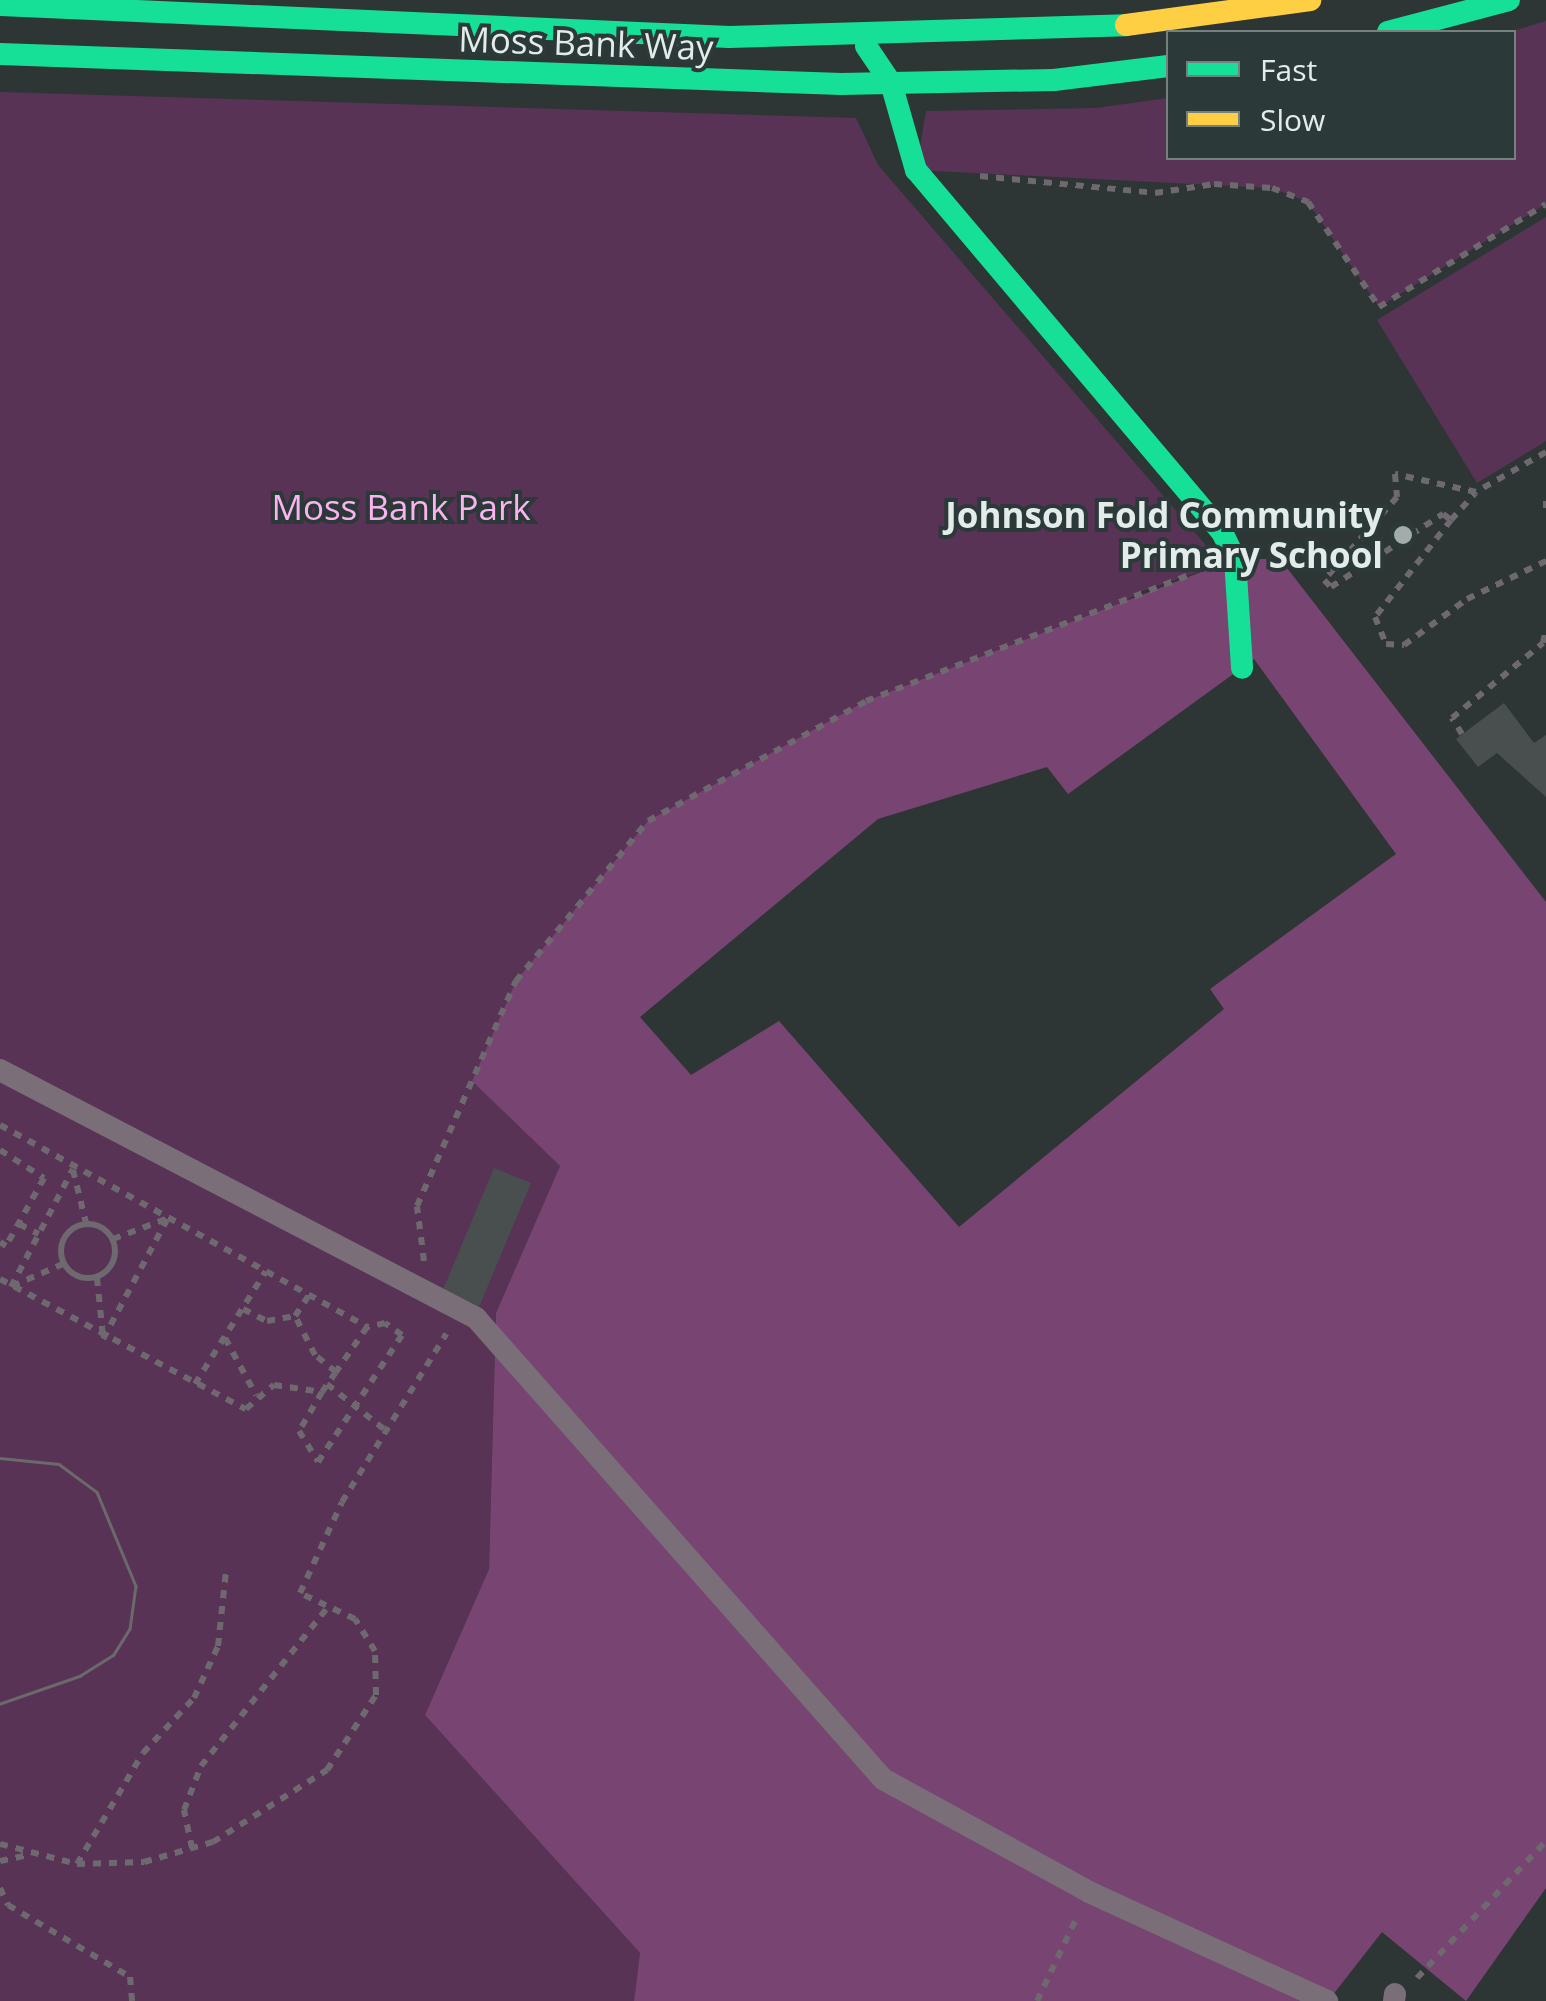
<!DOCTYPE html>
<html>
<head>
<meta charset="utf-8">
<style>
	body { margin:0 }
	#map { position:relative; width:1546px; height:2001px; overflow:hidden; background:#2e3635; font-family:"Open Sans",sans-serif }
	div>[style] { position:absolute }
	.green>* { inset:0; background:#593355 }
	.forest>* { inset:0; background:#784472 }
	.building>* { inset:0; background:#494f4e }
	.path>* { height:6px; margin-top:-3px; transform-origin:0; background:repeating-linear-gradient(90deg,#6d696f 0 8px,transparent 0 16px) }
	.path>.ring { margin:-3px; padding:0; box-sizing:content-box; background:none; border:6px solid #6d696f; border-radius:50% }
	.lane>* { height:22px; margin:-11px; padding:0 11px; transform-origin:11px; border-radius:11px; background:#7a6e79 }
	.fast>* { height:22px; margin:-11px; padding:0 11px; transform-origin:11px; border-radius:11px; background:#16e098 }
	.slow>* { height:22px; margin:-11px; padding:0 11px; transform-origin:11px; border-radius:11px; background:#ffcf43 }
	.tram>* { height:2.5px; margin:-1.25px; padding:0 1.25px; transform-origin:1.25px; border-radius:1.25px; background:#6a696c }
	.dots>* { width:28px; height:28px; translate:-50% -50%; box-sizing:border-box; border:5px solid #2b3a38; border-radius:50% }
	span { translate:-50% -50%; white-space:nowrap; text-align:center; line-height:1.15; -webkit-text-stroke:8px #2b3a38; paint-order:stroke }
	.street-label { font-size:35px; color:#e3ecea }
	.park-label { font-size:35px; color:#fab3ef }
	.poi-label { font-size:35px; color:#e3ecea; font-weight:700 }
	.right { translate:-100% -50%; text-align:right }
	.legend { position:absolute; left:1166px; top:30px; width:350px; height:130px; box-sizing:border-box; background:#2b3a38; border:2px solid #75817f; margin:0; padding:12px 18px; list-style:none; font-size:30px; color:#e3ecea }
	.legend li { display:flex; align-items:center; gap:20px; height:50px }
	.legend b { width:50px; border:2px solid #75817f }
</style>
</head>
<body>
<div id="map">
	<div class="green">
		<i style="clip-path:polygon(1546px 21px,1546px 204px,1379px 307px,1308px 202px,1272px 188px,916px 170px,926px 111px,1096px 108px,1168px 98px,1168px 158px,1514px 158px,1510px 32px)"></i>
		<i style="clip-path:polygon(0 92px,856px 118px,878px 165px,1222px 564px,1140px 592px,516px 981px,472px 1081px,560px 1166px,496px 1313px,489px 1569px,425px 1715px,640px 1953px,634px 2001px,0 2001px)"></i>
		<i style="clip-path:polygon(1546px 217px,1546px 441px,1477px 483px,1377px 320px)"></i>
	</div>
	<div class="forest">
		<i style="clip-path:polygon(evenodd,1235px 559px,1280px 559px,1546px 902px,1546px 1888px,1466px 2001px,1382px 1932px,1328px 2001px,634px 2001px,640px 1953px,425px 1715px,489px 1569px,496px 1313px,560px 1166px,472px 1081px,516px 981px,648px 821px,866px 701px,1235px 559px,1254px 659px,1396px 854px,1210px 989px,1224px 1009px,959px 1227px,779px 1021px,691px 1075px,640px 1017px,878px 819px,1047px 767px,1068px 794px,1254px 659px)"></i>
	</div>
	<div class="building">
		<i style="clip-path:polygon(1504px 703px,1534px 743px,1546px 735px,1546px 797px,1497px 753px,1478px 767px,1456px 739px)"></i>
		<i style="clip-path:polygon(494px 1168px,531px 1183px,479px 1307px,442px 1292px)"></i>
	</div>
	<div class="path">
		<i style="left:980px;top:176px;width:176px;rotate:5.5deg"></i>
		<i style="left:1155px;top:193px;width:60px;rotate:-8.7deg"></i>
		<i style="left:1214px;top:184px;width:58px;rotate:3.9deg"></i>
		<i style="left:1272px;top:188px;width:39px;rotate:21deg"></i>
		<i style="left:1308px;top:202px;width:127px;rotate:55.9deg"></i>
		<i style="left:1379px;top:307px;width:196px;rotate:-31.7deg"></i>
		<i style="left:1546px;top:452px;width:81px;rotate:150.3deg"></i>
		<i style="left:1476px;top:492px;width:83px;rotate:-167.5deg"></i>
		<i style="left:1395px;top:474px;width:23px;rotate:85deg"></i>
		<i style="left:1397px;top:497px;width:111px;rotate:131.3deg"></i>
		<i style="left:1324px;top:580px;width:10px;rotate:45deg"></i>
		<i style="left:1331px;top:587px;width:134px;rotate:-33.1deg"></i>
		<i style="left:1443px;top:514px;width:10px;rotate:37deg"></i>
		<i style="left:1451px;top:520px;width:123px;rotate:128.1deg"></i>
		<i style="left:1375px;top:617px;width:29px;rotate:68deg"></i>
		<i style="left:1386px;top:644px;width:18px;rotate:3deg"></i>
		<i style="left:1404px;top:645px;width:78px;rotate:-36.1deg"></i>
		<i style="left:1467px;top:599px;width:88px;rotate:-25.7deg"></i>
		<i style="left:1546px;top:501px;width:7px;rotate:90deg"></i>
		<i style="left:1451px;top:520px;width:36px;rotate:-48deg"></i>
		<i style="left:1462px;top:734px;width:19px;rotate:-122deg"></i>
		<i style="left:1452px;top:718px;width:118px;rotate:-39.5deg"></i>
		<i style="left:1543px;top:643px;width:15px;rotate:-79deg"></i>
		<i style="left:0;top:1125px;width:419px;rotate:28.8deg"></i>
		<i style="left:367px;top:1327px;width:55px;rotate:124.6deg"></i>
		<i style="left:0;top:1150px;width:52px;rotate:32.5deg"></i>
		<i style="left:44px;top:1178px;width:78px;rotate:119.2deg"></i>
		<i style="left:6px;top:1246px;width:7px;rotate:-146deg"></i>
		<i style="left:73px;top:1170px;width:55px;rotate:76.2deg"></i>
		<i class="ring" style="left:61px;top:1224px;width:48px;height:48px"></i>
		<i style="left:19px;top:1224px;width:22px;rotate:27deg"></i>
		<i style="left:113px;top:1239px;width:57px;rotate:-20.7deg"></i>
		<i style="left:424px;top:1261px;width:55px;rotate:-97.3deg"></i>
		<i style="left:417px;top:1206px;width:246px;rotate:-66.3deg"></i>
		<i style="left:516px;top:981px;width:207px;rotate:-50.5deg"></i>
		<i style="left:648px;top:821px;width:249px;rotate:-28.8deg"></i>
		<i style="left:866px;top:701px;width:350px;rotate:-21.3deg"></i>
		<i style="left:97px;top:1278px;width:59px;rotate:84.2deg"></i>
		<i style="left:0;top:1279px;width:278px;rotate:27.9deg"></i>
		<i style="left:246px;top:1409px;width:37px;rotate:-41deg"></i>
		<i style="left:274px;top:1385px;width:49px;rotate:8.3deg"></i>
		<i style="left:322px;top:1392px;width:24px;rotate:-55deg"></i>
		<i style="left:336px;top:1372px;width:27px;rotate:-141deg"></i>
		<i style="left:315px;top:1355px;width:44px;rotate:-117.1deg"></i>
		<i style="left:12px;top:1286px;width:56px;rotate:-23.3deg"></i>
		<i style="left:11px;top:1287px;width:133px;rotate:-62.3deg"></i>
		<i style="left:243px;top:1309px;width:27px;rotate:27deg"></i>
		<i style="left:267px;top:1321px;width:28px;rotate:-10deg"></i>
		<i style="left:295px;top:1316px;width:25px;rotate:-56deg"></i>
		<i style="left:225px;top:1338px;width:65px;rotate:61.5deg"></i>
		<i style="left:103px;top:1339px;width:137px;rotate:-61.8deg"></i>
		<i style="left:195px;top:1384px;width:133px;rotate:-57.9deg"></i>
		<i style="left:327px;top:1384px;width:74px;rotate:38.4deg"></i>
		<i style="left:322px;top:1392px;width:45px;rotate:120.5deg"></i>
		<i style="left:299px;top:1431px;width:36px;rotate:58deg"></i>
		<i style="left:318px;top:1462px;width:152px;rotate:-56.5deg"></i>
		<i style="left:402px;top:1335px;width:21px;rotate:-145deg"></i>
		<i style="left:385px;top:1323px;width:18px;rotate:167deg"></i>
		<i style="left:0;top:1844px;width:80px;rotate:14.6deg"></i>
		<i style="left:77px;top:1864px;width:67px;rotate:-1.7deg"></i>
		<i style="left:144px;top:1862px;width:72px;rotate:-16.2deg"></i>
		<i style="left:213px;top:1842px;width:135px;rotate:-32.3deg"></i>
		<i style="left:327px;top:1770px;width:90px;rotate:-56.8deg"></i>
		<i style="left:376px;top:1695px;width:44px;rotate:-91.3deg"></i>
		<i style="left:375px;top:1651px;width:38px;rotate:-122deg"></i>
		<i style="left:355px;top:1619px;width:61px;rotate:-154.7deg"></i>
		<i style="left:300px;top:1593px;width:100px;rotate:-65.2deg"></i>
		<i style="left:342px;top:1502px;width:198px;rotate:-58.2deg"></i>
		<i style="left:192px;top:1848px;width:39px;rotate:-102deg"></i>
		<i style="left:184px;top:1810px;width:47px;rotate:-68.9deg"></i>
		<i style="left:201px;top:1766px;width:203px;rotate:-51.4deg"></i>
		<i style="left:0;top:1861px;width:25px;rotate:-12deg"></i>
		<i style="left:77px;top:1864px;width:129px;rotate:-59.3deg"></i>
		<i style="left:143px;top:1753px;width:75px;rotate:-47.2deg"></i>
		<i style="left:194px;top:1698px;width:57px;rotate:-65.2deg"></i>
		<i style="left:218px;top:1646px;width:75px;rotate:-83.9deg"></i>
		<i style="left:0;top:1888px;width:19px;rotate:65deg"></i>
		<i style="left:8px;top:1905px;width:142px;rotate:30.5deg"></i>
		<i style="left:130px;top:1977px;width:24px;rotate:85deg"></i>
		<i style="left:1417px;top:1978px;width:188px;rotate:-46.7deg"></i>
		<i style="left:1037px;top:2001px;width:95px;rotate:-64.5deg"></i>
	</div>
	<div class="lane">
		<i style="left:0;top:1070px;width:537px;rotate:27.52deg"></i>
		<i style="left:476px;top:1318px;width:615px;rotate:48.56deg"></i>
		<i style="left:883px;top:1779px;width:235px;rotate:28.7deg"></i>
		<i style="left:1089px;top:1892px;width:262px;rotate:24.6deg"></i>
		<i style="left:1394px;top:2001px;width:7px;rotate:-82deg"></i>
	</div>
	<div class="fast">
		<i style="left:0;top:5px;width:730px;rotate:2.51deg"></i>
		<i style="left:729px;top:37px;width:397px;rotate:-1.7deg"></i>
		<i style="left:1388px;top:32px;width:125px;rotate:-14.8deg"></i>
		<i style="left:866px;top:46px;width:45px;rotate:56deg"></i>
		<i style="left:891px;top:83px;width:91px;rotate:74deg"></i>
		<i style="left:916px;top:170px;width:474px;rotate:49.8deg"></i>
		<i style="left:1222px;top:532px;width:30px;rotate:64deg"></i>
		<i style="left:1235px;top:559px;width:109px;rotate:86.3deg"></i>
		<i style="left:0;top:54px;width:842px;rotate:2.04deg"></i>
		<i style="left:841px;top:84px;width:213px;rotate:-1.1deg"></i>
		<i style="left:1054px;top:80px;width:115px;rotate:-7deg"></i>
	</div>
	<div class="slow">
		<i style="left:1126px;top:25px;width:186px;rotate:-7.7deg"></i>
	</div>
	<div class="tram">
		<i style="left:0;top:1458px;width:59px;rotate:5.8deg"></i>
		<i style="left:59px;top:1464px;width:47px;rotate:36.4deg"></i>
		<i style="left:97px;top:1492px;width:102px;rotate:67.5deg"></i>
		<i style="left:136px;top:1586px;width:43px;rotate:97.9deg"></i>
		<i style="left:130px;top:1629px;width:31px;rotate:122deg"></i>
		<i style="left:114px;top:1655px;width:39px;rotate:148deg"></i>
		<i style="left:81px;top:1676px;width:86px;rotate:160.9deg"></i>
	</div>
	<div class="dots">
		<i style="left:1403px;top:535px;background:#a4acab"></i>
	</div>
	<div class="street-label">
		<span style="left:586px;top:43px;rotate:2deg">Moss Bank Way</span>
	</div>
	<div class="park-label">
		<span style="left:401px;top:507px">Moss Bank Park</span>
	</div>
	<div class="poi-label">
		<span class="right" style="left:1383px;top:535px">Johnson Fold Community<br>Primary School</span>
	</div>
	<ul class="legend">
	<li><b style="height:12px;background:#16e098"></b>Fast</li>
	<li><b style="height:12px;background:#ffcf43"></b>Slow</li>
	</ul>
</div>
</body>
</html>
